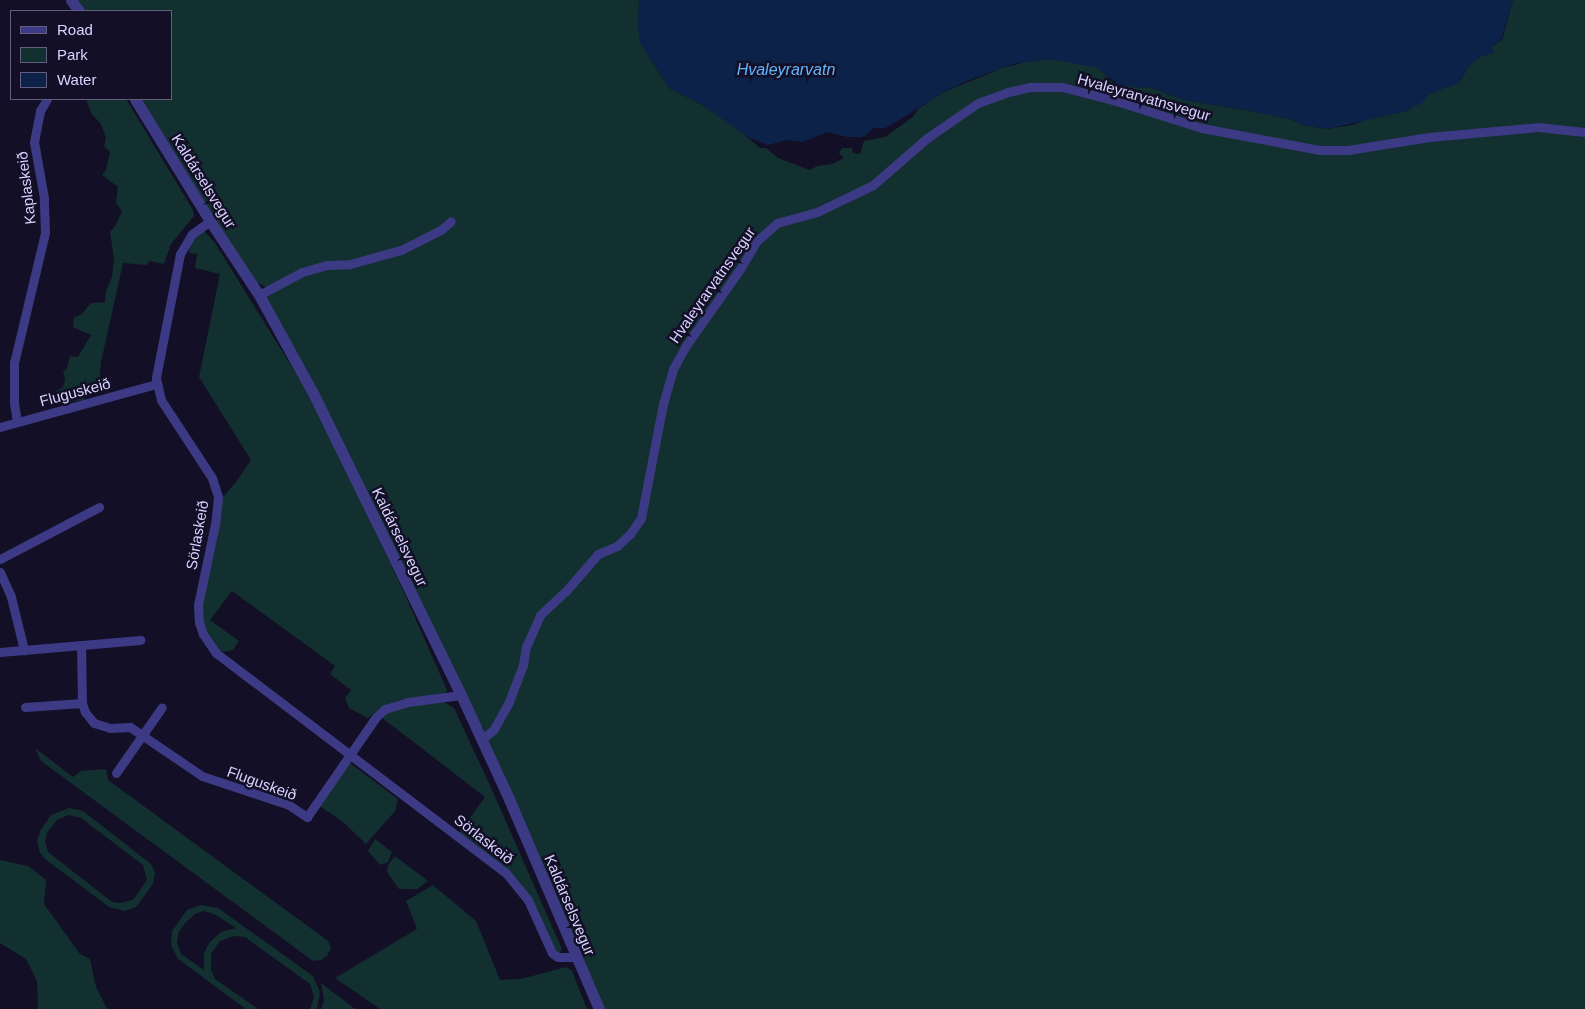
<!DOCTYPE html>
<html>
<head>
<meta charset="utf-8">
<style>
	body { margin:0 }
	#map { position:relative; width:1585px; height:1009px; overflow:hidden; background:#130f26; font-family:Helvetica,sans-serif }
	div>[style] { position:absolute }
	.green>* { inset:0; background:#12302f }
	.water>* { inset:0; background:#0c2248 }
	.minor>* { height:9px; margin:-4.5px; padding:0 4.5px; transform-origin:4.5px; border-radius:4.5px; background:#3d3a85 }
	.tertiary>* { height:11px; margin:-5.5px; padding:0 5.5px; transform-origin:5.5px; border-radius:5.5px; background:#3d3a85 }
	span { translate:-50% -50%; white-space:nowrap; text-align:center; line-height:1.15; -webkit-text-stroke:5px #130f26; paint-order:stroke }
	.street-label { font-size:15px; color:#d9d4ff }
	.water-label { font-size:16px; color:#62b6ff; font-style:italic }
	.legend { position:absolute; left:10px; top:10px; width:162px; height:90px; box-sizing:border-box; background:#130f26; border:1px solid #625e7d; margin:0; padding:6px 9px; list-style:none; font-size:15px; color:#d9d4ff }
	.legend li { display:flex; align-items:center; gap:10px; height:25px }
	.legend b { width:25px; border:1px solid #625e7d }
</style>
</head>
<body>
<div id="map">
	<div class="green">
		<i style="clip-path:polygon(74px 0,639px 0,638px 28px,642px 45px,669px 88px,699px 103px,731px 123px,760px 148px,766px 148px,778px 158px,810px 170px,817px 166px,832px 164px,844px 158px,839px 153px,842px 148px,852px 148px,853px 153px,860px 154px,864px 141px,885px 137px,913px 117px,918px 109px,944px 92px,1002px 68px,1034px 60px,1052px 59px,1075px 62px,1098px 68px,1116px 85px,1152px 88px,1184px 100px,1251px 111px,1290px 119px,1302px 125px,1327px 129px,1352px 125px,1370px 118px,1409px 110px,1429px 94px,1461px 80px,1468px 67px,1481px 56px,1493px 53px,1491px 47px,1502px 40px,1513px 0,1585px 0,1585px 1009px,594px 1009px,482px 746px,484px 726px,481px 729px,264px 297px,273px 291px,248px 278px,134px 99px,171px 99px,171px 11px,81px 11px)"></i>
		<i style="clip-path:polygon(86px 99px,126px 99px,193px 210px,194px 216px,171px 244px,164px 264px,150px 261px,146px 265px,123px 263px,101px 362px,99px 386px,95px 393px,87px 395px,83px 400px,69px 402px,55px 399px,53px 393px,63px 387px,65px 379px,63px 372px,67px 368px,70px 356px,78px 357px,91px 335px,73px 327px,74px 317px,81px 315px,91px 303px,105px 302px,106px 291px,112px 277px,114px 258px,110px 232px,116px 225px,122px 211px,116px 203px,118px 187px,102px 175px,106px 170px,110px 152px,104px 146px,106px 138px,101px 124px,91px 113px)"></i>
		<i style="clip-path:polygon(203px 230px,215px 243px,300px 380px,341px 460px,402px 588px,447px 690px,444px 695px,399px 700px,381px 708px,368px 718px,349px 708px,345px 698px,351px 690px,330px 674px,335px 666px,232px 591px,210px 620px,239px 641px,233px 650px,224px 652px,217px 649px,206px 631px,201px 615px,217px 504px,236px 482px,251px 460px,199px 377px,220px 274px,195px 268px,197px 254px,189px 253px,190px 246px,193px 239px)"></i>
		<i style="clip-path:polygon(444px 702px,454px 708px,493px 792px,562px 949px,558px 955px,524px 896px,459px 833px,485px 797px,381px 717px,396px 707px)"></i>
		<i style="clip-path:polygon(35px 748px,73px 777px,81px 771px,106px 769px,108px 780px,328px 941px,331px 948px,327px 956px,321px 960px,313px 961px,41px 761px)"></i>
		<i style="clip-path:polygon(350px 763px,398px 799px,395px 811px,366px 844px,342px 821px,321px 807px,319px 800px,345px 764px)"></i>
		<i style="clip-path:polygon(evenodd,69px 808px,83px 811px,151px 864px,155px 873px,153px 884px,136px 907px,125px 911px,109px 907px,45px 859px,40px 853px,37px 840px,40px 831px,51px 815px,69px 808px,68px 815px,81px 818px,143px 865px,147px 880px,134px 899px,122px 903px,112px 902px,48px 852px,45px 841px,47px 833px,57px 820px,68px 815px)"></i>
		<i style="clip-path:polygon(375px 839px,392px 852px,388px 862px,380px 865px,368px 851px)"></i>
		<i style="clip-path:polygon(395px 856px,428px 881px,417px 889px,399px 889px,387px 872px,388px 865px)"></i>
		<i style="clip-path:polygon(0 860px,28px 866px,46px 880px,44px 904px,80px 954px,90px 959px,96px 987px,107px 1009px,38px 1009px,37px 981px,26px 959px,0 943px)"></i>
		<i style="clip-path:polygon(433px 885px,476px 921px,500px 980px,521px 979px,566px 967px,572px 971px,587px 1009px,380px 1009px,335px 978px,417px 929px,406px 901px)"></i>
		<i style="clip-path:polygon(evenodd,201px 905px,218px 908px,313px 976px,320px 992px,317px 1009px,310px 1009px,314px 997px,310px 984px,245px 937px,234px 936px,220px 941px,211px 954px,211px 969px,215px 979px,258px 1009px,246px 1009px,178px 959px,171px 945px,172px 931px,187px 910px,201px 905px,203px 911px,214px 914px,236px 928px,221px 932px,209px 943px,204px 953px,204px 970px,181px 954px,177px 942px,179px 932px,185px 923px,195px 914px,203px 911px)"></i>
		<i style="clip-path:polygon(321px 983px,355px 1009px,321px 1009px,324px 1000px)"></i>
	</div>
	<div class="water">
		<i style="clip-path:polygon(1513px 0,1501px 40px,1491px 47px,1493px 53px,1481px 56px,1468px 67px,1459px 83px,1429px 94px,1422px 103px,1403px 112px,1327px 129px,1302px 125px,1290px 119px,1251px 111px,1184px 100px,1152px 88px,1119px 86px,1098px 68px,1052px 59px,1013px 64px,969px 80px,944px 92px,896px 122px,885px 128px,874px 128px,863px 137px,847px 137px,827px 132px,803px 142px,787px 140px,768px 145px,750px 138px,699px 103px,669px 88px,640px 43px,638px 28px,639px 0)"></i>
	</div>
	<div class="minor">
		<i style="left:210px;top:221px;width:22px;rotate:144deg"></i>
		<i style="left:192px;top:234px;width:23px;rotate:121deg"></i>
		<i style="left:180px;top:254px;width:126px;rotate:101deg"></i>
		<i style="left:156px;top:378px;width:23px;rotate:77deg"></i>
		<i style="left:161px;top:400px;width:93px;rotate:56.8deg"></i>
		<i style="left:212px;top:478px;width:20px;rotate:72deg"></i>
		<i style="left:218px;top:497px;width:27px;rotate:96deg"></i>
		<i style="left:215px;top:524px;width:83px;rotate:101.9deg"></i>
		<i style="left:198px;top:605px;width:17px;rotate:87deg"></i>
		<i style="left:199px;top:622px;width:13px;rotate:72deg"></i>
		<i style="left:203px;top:634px;width:23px;rotate:56deg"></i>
		<i style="left:216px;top:653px;width:364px;rotate:37.2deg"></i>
		<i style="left:506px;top:873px;width:35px;rotate:51deg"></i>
		<i style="left:528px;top:900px;width:58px;rotate:65.6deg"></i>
		<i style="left:552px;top:953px;width:7px;rotate:34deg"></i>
		<i style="left:558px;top:957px;width:18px"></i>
		<i style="left:259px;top:295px;width:49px;rotate:-28.1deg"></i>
		<i style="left:302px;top:272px;width:26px;rotate:-16deg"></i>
		<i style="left:327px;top:265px;width:23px;rotate:-2deg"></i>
		<i style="left:350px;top:264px;width:53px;rotate:-15.4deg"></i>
		<i style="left:401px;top:250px;width:45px;rotate:-26.6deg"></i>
		<i style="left:441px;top:230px;width:13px;rotate:-42deg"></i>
		<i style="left:17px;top:422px;width:20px;rotate:-99deg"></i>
		<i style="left:14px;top:402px;width:39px;rotate:-90deg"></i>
		<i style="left:14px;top:363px;width:134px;rotate:-76.6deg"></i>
		<i style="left:45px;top:233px;width:35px;rotate:-92deg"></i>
		<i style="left:44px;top:198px;width:57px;rotate:-100.1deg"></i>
		<i style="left:34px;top:142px;width:32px;rotate:-79deg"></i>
		<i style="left:40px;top:111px;width:14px;rotate:-60deg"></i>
		<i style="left:0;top:427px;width:162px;rotate:-15.4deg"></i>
		<i style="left:0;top:559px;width:112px;rotate:-27.7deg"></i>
		<i style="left:0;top:572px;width:27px;rotate:66deg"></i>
		<i style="left:11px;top:597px;width:55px;rotate:76.2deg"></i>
		<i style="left:81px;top:645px;width:58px;rotate:89deg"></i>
		<i style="left:82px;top:703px;width:9px;rotate:72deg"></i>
		<i style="left:85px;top:712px;width:14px;rotate:51deg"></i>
		<i style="left:94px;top:723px;width:17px;rotate:17deg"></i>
		<i style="left:110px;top:728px;width:20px;rotate:-3deg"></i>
		<i style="left:130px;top:727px;width:87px;rotate:34.2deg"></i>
		<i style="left:202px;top:776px;width:92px;rotate:18.4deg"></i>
		<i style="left:289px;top:805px;width:22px;rotate:34deg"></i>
		<i style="left:307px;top:817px;width:121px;rotate:-55.4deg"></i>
		<i style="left:376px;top:717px;width:12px;rotate:-42deg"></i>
		<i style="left:385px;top:709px;width:24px;rotate:-17deg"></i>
		<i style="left:408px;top:702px;width:53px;rotate:-7.5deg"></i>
		<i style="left:0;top:652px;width:141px;rotate:-4.9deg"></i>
		<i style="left:25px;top:707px;width:57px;rotate:-4deg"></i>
		<i style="left:481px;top:740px;width:17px;rotate:-40deg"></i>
		<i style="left:494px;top:729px;width:29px;rotate:-61deg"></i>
		<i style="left:508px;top:704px;width:42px;rotate:-69deg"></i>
		<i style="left:523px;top:665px;width:18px;rotate:-81deg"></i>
		<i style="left:526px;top:647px;width:35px;rotate:-66deg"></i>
		<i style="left:540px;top:615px;width:34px;rotate:-43deg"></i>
		<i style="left:565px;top:592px;width:50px;rotate:-49deg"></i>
		<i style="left:598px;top:554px;width:21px;rotate:-23deg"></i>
		<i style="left:617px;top:546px;width:18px;rotate:-43deg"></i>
		<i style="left:630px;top:534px;width:19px;rotate:-55deg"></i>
		<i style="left:641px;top:518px;width:116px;rotate:-79.1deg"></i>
		<i style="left:663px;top:404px;width:36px;rotate:-74deg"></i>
		<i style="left:673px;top:369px;width:25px;rotate:-61deg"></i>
		<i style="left:685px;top:347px;width:95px;rotate:-54.8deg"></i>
		<i style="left:740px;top:269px;width:33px;rotate:-59deg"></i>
		<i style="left:757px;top:241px;width:27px;rotate:-42deg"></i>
		<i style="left:777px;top:223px;width:41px;rotate:-15.4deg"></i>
		<i style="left:817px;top:212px;width:62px;rotate:-25.7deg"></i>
		<i style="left:873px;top:185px;width:72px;rotate:-41deg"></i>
		<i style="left:927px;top:138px;width:62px;rotate:-34.5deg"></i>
		<i style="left:978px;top:103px;width:32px;rotate:-20deg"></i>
		<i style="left:1008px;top:92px;width:23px;rotate:-13deg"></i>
		<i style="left:1030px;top:87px;width:32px"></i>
		<i style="left:1062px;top:87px;width:53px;rotate:14.3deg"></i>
		<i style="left:1113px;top:100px;width:93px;rotate:17.5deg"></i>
		<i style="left:1202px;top:128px;width:119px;rotate:10.6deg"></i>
		<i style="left:1319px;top:150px;width:29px"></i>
		<i style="left:1348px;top:150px;width:82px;rotate:-9.1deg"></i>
		<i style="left:1429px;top:137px;width:109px;rotate:-5.2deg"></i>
		<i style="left:1538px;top:127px;width:47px;rotate:6.1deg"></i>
		<i style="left:116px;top:773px;width:80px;rotate:-55.1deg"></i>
	</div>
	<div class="tertiary">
		<i style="left:71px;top:0;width:14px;rotate:54deg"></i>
		<i style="left:135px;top:99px;width:143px;rotate:58.4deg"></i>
		<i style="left:210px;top:221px;width:89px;rotate:56.5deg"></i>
		<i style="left:259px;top:295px;width:114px;rotate:61.2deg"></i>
		<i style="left:314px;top:395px;width:334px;rotate:63.9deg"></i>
		<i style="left:461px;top:695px;width:115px;rotate:65.2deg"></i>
		<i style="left:509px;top:799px;width:228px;rotate:66.8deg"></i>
	</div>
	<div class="street-label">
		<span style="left:1144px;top:97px;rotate:16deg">Hvaleyrarvatnsvegur</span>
		<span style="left:204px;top:181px;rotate:58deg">Kaldárselsvegur</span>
		<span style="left:26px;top:188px;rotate:-97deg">Kaplaskeið</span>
		<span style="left:712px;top:285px;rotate:-55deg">Hvaleyrarvatnsvegur</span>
		<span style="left:75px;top:392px;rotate:-15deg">Fluguskeið</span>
		<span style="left:197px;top:535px;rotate:-80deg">Sörlaskeið</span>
		<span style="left:400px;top:537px;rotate:64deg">Kaldárselsvegur</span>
		<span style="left:262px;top:783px;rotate:20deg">Fluguskeið</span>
		<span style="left:484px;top:839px;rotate:38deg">Sörlaskeið</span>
		<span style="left:570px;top:905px;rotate:67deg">Kaldárselsvegur</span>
	</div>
	<div class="water-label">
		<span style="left:786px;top:70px">Hvaleyrarvatn</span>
	</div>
	<ul class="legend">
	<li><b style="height:6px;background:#3d3a85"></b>Road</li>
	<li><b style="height:14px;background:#12302f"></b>Park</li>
	<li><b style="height:14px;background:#0c2248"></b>Water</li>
	</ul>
</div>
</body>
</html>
